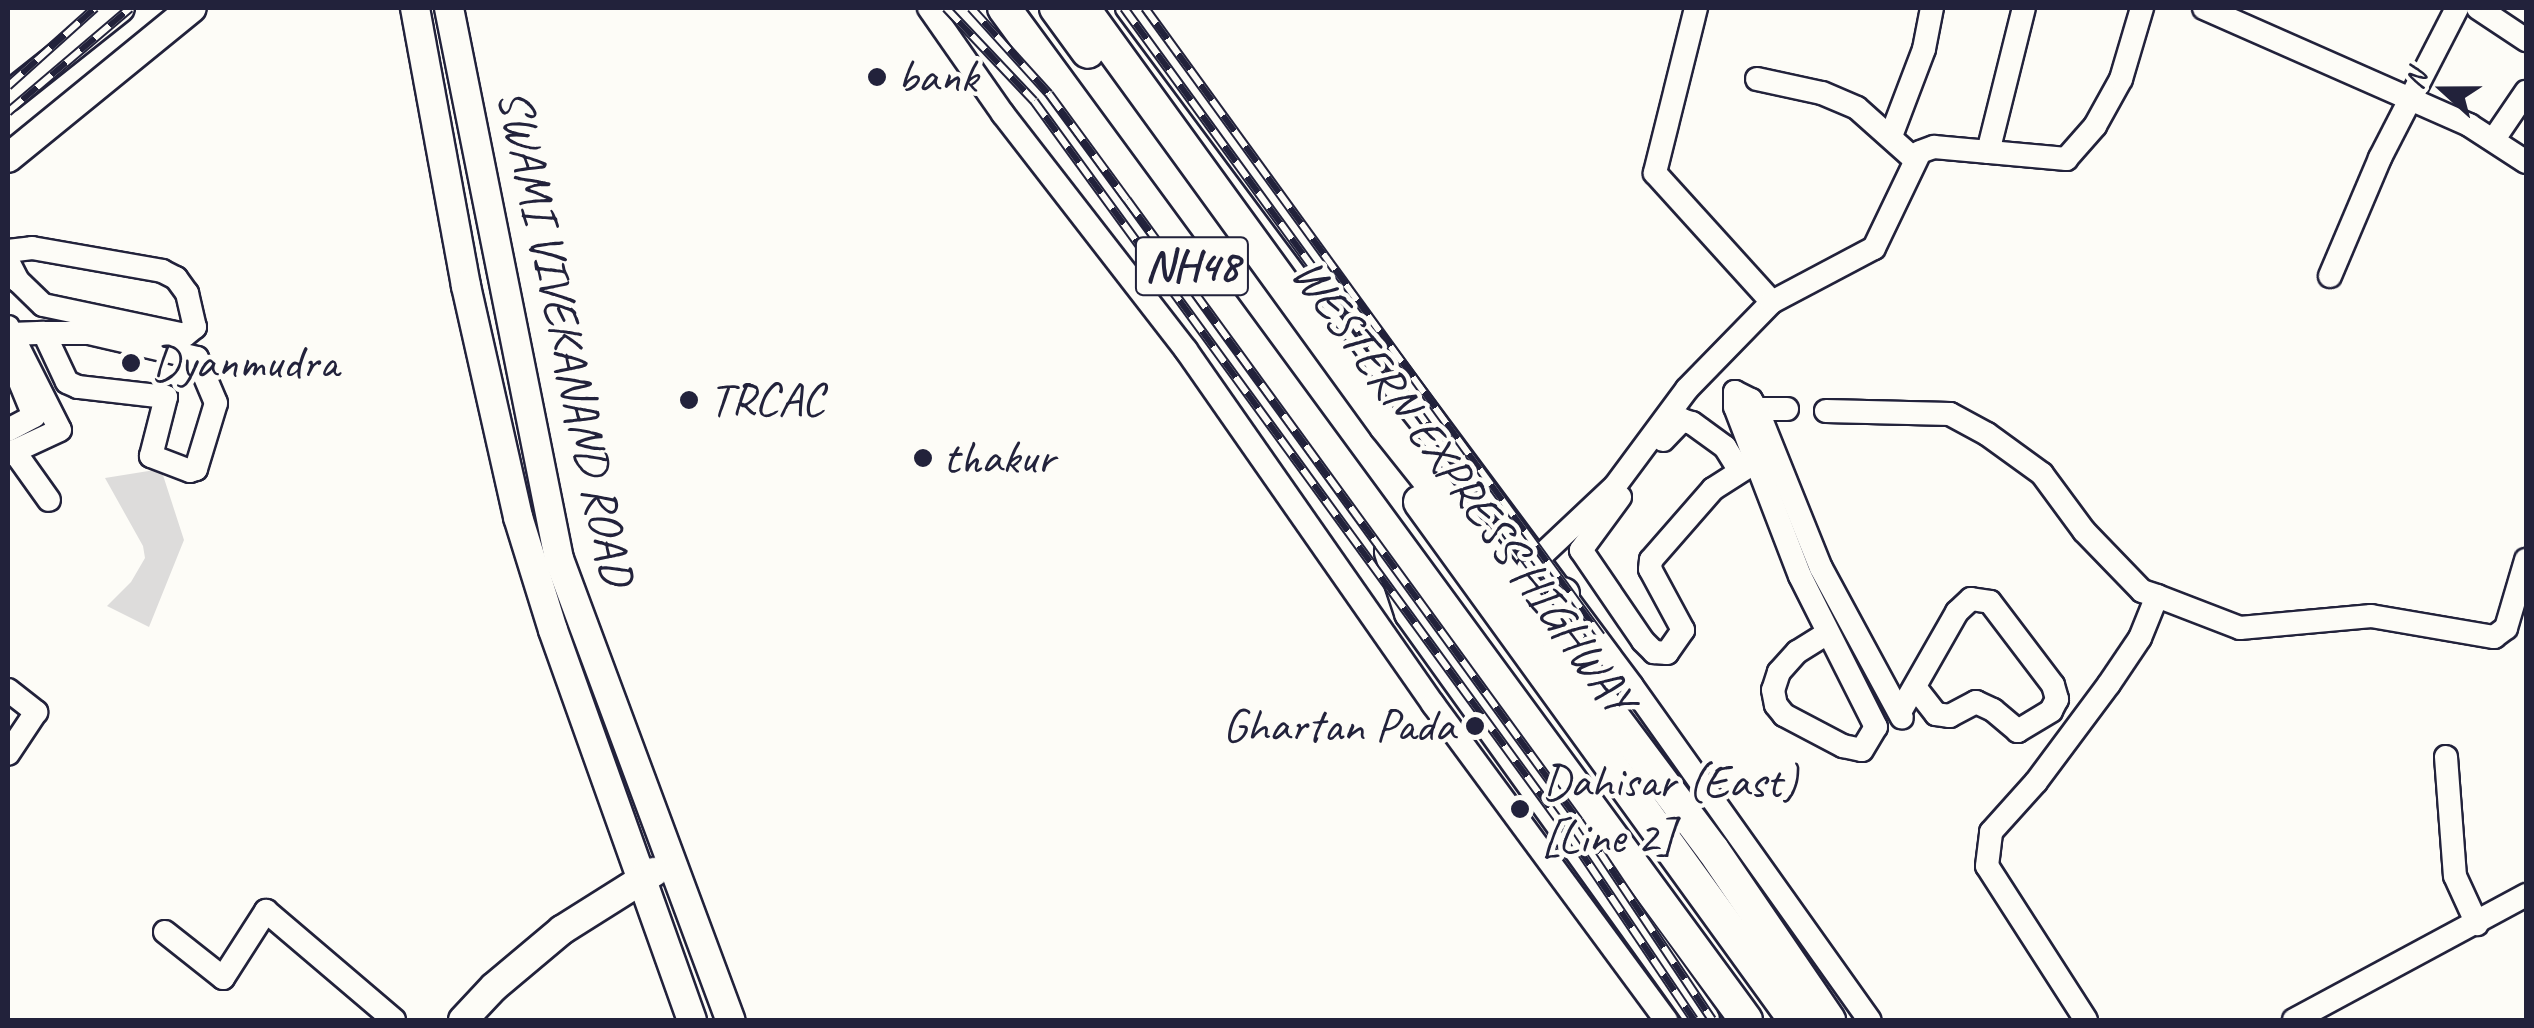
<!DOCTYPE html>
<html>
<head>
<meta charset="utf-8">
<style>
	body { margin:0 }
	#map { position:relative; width:2534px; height:1028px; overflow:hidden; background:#fdfcf7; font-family:Caveat,sans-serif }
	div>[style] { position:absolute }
	.green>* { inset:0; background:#dddcdb }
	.roads { filter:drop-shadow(2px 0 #22223b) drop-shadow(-2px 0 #22223b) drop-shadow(0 2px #22223b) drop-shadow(0 -2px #22223b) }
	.minor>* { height:22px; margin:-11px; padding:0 11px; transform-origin:11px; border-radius:11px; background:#fdfcf7 }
	.major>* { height:28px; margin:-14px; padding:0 14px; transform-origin:14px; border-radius:14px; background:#fdfcf7 }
	.highway>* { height:32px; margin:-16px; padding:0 16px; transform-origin:16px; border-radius:16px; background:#fdfcf7 }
	.rail>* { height:10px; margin-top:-5px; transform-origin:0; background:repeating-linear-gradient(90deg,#fdfcf7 0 19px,#22223b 0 38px); box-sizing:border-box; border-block:2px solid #22223b }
	.dots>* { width:28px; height:28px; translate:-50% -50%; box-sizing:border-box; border:5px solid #fdfcf7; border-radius:50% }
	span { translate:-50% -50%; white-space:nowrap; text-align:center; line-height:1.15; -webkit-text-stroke:9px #fdfcf7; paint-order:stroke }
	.shield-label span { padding:2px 8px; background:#fdfcf7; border:2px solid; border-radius:8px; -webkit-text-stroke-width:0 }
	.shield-label { font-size:45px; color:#22223b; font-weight:700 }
	.poi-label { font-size:48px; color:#22223b }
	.left { translate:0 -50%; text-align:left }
	.right { translate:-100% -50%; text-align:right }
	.street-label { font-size:48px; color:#22223b }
	.frame { position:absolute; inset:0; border:10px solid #22223b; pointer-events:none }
	.north { position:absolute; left:2394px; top:40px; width:100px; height:100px; -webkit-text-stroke:8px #fdfcf7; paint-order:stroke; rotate:291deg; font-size:28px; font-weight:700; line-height:40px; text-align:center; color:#22223b }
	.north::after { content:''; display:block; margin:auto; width:35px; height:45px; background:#22223b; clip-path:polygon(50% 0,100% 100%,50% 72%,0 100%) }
</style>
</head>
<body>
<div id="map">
	<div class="green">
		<i style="clip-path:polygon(161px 469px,184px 540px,149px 627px,107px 606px,131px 582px,145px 558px,143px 546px,105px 478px)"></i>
	</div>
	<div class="roads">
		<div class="minor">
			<i style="left:929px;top:8px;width:129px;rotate:55.1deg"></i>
			<i style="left:1003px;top:114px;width:299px;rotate:52.2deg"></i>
			<i style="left:1186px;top:350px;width:432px;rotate:55.1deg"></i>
			<i style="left:1433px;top:704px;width:393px;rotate:53.6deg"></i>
			<i style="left:1127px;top:8px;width:845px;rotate:53.32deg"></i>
			<i style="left:1632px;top:686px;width:410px;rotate:54.6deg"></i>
			<i style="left:1696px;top:8px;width:170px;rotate:104deg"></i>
			<i style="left:1655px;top:173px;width:174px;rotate:47.8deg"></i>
			<i style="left:2204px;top:8px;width:290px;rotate:23.8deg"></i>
			<i style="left:2469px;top:125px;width:68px;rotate:33deg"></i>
			<i style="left:2478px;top:8px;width:58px;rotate:33.7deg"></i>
			<i style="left:1757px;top:79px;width:66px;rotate:12.2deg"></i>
			<i style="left:1822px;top:93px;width:38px;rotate:23deg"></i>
			<i style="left:1857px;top:108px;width:76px;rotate:41.8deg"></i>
			<i style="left:1891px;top:136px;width:93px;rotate:-69.2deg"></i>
			<i style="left:1924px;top:49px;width:42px;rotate:-79deg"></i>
			<i style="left:2494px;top:139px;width:57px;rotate:-55.8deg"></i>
			<i style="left:1988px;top:152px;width:148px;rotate:-76deg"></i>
			<i style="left:8px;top:251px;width:24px;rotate:-7deg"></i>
			<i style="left:32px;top:248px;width:132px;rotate:10deg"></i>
			<i style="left:162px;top:271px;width:16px;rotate:27deg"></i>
			<i style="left:176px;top:278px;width:19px;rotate:54deg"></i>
			<i style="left:187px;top:293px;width:35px;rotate:77deg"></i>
			<i style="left:195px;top:327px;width:13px;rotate:141deg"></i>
			<i style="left:185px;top:335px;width:145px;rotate:-168.1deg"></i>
			<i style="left:43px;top:305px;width:35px;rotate:-136deg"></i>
			<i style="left:18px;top:281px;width:22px;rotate:-117deg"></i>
			<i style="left:2330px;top:276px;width:128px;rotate:-67deg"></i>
			<i style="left:2380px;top:158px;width:169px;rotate:-62.8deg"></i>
			<i style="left:8px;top:327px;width:115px;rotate:63.2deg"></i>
			<i style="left:60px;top:430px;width:57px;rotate:155.2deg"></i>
			<i style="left:11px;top:334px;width:33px;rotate:-2deg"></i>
			<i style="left:44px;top:333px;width:45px"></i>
			<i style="left:89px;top:333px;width:111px;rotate:13deg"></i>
			<i style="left:197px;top:358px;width:49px;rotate:67.1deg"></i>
			<i style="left:216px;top:403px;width:69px;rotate:106.9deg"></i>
			<i style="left:196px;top:469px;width:6px;rotate:162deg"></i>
			<i style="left:190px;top:471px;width:42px;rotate:-159deg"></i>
			<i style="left:151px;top:456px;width:61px;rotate:-75.7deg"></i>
			<i style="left:166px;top:397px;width:89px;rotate:-173.5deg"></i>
			<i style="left:78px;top:387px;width:12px;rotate:-156deg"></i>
			<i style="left:67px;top:382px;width:54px;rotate:-115.1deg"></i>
			<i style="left:1756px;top:409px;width:31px"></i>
			<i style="left:1826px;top:411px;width:124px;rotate:1.4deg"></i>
			<i style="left:1950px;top:414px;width:42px;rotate:28.4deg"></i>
			<i style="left:1987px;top:434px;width:68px;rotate:36deg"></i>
			<i style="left:2042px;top:474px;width:71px;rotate:53.6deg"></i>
			<i style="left:2084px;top:531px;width:83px;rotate:46deg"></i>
			<i style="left:2142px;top:591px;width:16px;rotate:18deg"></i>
			<i style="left:8px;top:430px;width:30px;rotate:-28deg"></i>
			<i style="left:34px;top:416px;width:55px;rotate:-112.4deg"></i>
			<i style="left:1663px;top:440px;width:28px;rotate:-46deg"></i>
			<i style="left:1682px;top:420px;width:10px;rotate:17deg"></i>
			<i style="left:1692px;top:423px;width:41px;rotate:36deg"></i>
			<i style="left:1725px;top:447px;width:26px;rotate:58deg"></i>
			<i style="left:14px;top:451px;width:60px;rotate:54.5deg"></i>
			<i style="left:1620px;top:497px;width:66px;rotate:126.3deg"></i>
			<i style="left:1581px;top:550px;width:110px;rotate:55.7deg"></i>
			<i style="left:1643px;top:641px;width:16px;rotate:45deg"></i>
			<i style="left:1654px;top:652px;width:13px;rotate:4deg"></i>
			<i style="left:1667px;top:653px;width:28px;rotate:-55deg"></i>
			<i style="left:1683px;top:630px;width:69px;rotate:-118.4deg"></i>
			<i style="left:1650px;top:569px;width:9px;rotate:-84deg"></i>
			<i style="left:1651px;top:560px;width:94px;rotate:-48.9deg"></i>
			<i style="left:1713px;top:489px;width:65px;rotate:-32.5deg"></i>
			<i style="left:1528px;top:568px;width:120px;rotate:-43.3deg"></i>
			<i style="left:1615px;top:486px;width:121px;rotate:-53.4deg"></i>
			<i style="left:1687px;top:389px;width:122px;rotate:-45.7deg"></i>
			<i style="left:1772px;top:302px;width:115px;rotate:-27.9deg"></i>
			<i style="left:1874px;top:248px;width:106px;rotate:-64.4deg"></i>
			<i style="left:1920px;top:152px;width:15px;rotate:-20deg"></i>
			<i style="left:1934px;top:147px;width:133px;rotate:5.2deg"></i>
			<i style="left:2066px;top:159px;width:44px;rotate:-48.7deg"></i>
			<i style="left:2095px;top:126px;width:54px;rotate:-61deg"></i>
			<i style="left:2121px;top:79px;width:74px;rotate:-73.5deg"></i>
			<i style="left:1826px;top:634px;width:34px;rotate:148deg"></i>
			<i style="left:1797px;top:652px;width:27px;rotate:132deg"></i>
			<i style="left:1779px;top:672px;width:19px;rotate:108deg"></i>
			<i style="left:1773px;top:690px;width:15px;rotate:79deg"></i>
			<i style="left:1776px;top:705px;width:13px;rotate:51deg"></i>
			<i style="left:1784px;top:715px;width:67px;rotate:27.7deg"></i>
			<i style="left:1843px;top:746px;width:19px;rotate:12deg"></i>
			<i style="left:1862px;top:750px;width:27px;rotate:-59deg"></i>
			<i style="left:1876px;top:727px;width:169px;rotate:-116.7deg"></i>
			<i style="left:1800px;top:576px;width:181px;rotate:-111deg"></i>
			<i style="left:1735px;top:407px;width:15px;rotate:-90deg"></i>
			<i style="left:1735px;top:392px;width:18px;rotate:27deg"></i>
			<i style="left:1751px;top:400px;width:16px;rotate:60deg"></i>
			<i style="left:1759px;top:414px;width:166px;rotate:68.1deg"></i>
			<i style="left:1821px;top:568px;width:170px;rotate:61.6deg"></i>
			<i style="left:8px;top:690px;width:36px;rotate:38deg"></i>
			<i style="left:36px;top:712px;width:50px;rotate:123.7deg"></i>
			<i style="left:1900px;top:712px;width:115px;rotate:-60.3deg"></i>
			<i style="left:1957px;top:612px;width:19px;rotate:-43deg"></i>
			<i style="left:1971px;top:599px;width:19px;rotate:9deg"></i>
			<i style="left:1990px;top:602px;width:104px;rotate:52.8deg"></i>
			<i style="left:2053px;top:685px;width:15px;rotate:74deg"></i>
			<i style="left:2057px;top:699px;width:13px;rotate:117deg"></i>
			<i style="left:2051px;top:711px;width:39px;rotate:149deg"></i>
			<i style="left:2018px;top:731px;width:33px;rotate:-140deg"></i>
			<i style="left:1993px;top:710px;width:19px;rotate:-155deg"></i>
			<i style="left:1976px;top:702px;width:30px;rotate:152deg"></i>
			<i style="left:1950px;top:716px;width:14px;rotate:-172deg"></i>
			<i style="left:1936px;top:714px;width:34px;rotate:-128deg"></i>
			<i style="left:2446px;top:757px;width:119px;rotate:85.7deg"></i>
			<i style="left:2455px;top:876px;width:53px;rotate:65.4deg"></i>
			<i style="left:165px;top:932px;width:74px;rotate:38.4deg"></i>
			<i style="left:223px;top:978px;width:80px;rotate:-57.3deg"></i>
			<i style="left:266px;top:911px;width:168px;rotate:40.4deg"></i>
			<i style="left:2086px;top:1020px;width:183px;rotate:-122.7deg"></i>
			<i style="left:1987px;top:866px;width:34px;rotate:-83deg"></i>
			<i style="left:1991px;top:832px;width:67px;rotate:-48deg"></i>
			<i style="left:2036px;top:782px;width:122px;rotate:-53.3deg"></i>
			<i style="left:2109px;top:684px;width:55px;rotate:-56deg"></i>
			<i style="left:2140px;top:638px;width:45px;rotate:-68deg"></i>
			<i style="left:2157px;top:596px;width:89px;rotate:21.1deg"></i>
			<i style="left:2240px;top:628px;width:132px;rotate:-5.2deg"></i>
			<i style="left:2371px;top:616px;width:125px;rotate:9.7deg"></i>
			<i style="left:2494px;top:637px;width:15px;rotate:-37deg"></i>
			<i style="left:2506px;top:628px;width:71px;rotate:-73.6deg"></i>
			<i style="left:2294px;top:1020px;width:264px;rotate:-28.3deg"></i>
		</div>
		<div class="major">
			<i style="left:415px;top:8px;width:283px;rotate:79.6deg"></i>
			<i style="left:466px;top:286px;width:237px;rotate:77.3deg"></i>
			<i style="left:518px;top:517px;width:118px;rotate:72.8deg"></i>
			<i style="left:553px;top:630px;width:414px;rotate:70.4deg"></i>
			<i style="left:449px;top:8px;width:562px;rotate:78.71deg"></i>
			<i style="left:559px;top:559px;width:492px;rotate:69.6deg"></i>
			<i style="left:8px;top:97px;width:143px;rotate:-38.5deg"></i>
			<i style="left:8px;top:158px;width:237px;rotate:-39.2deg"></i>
			<i style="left:463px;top:1020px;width:45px;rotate:-46.8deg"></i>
			<i style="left:494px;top:987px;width:89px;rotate:-40deg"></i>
			<i style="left:562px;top:930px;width:109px;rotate:-32.2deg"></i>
		</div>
		<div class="highway">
			<i style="left:1004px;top:8px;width:1255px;rotate:53.75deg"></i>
			<i style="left:1056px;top:8px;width:54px;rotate:54deg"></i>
			<i style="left:1083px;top:8px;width:516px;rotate:54.06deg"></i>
			<i style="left:1386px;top:426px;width:257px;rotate:51.5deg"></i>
			<i style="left:1546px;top:627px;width:279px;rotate:53.2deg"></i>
			<i style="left:1713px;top:850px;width:206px;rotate:55.7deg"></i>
			<i style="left:1420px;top:502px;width:639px;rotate:54.1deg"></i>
			<i style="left:1391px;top:552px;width:64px;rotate:71.8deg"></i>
			<i style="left:1411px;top:613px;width:501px;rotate:54.34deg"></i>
			<i style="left:1559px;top:644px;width:50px;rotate:-85.4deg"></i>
		</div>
	</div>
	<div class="rail">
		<i style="left:946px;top:8px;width:128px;rotate:46.6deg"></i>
		<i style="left:1034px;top:101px;width:906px;rotate:53.89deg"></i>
		<i style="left:1568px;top:833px;width:225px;rotate:56deg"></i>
		<i style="left:971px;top:8px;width:116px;rotate:47.8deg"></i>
		<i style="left:1049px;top:94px;width:132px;rotate:53.7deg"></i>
		<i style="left:1127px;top:200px;width:768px;rotate:53.95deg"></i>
		<i style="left:1579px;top:821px;width:239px;rotate:56.2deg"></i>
		<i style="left:1124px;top:8px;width:789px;rotate:53.97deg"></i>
		<i style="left:1145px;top:8px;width:776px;rotate:54.02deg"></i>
		<i style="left:8px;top:86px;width:117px;rotate:-41.9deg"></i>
		<i style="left:8px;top:112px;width:160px;rotate:-40.4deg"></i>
	</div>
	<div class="dots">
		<i style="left:877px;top:77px;background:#22223b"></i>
		<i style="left:131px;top:363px;background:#22223b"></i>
		<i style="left:689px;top:400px;background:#22223b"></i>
		<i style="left:923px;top:458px;background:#22223b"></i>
		<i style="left:1475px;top:726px;background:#22223b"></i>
		<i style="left:1520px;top:809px;background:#22223b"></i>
	</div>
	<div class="shield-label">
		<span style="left:1192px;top:266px">NH48</span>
	</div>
	<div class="poi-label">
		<span class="left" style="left:897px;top:77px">bank</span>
		<span class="left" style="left:151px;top:363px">Dyanmudra</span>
		<span class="left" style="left:709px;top:400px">TRCAC</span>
		<span class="left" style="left:943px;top:458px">thakur</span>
		<span class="right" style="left:1455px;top:726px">Ghartan Pada</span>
		<span class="left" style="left:1542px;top:809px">Dahisar (East)<br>[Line 2]</span>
	</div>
	<div class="street-label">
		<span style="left:566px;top:337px;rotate:78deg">SWAMI VIVEKANAND ROAD</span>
		<span style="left:1464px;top:486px;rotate:54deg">WESTERN EXPRESS HIGHWAY</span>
	</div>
	<div class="frame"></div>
	<div class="north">N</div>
</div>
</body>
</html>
